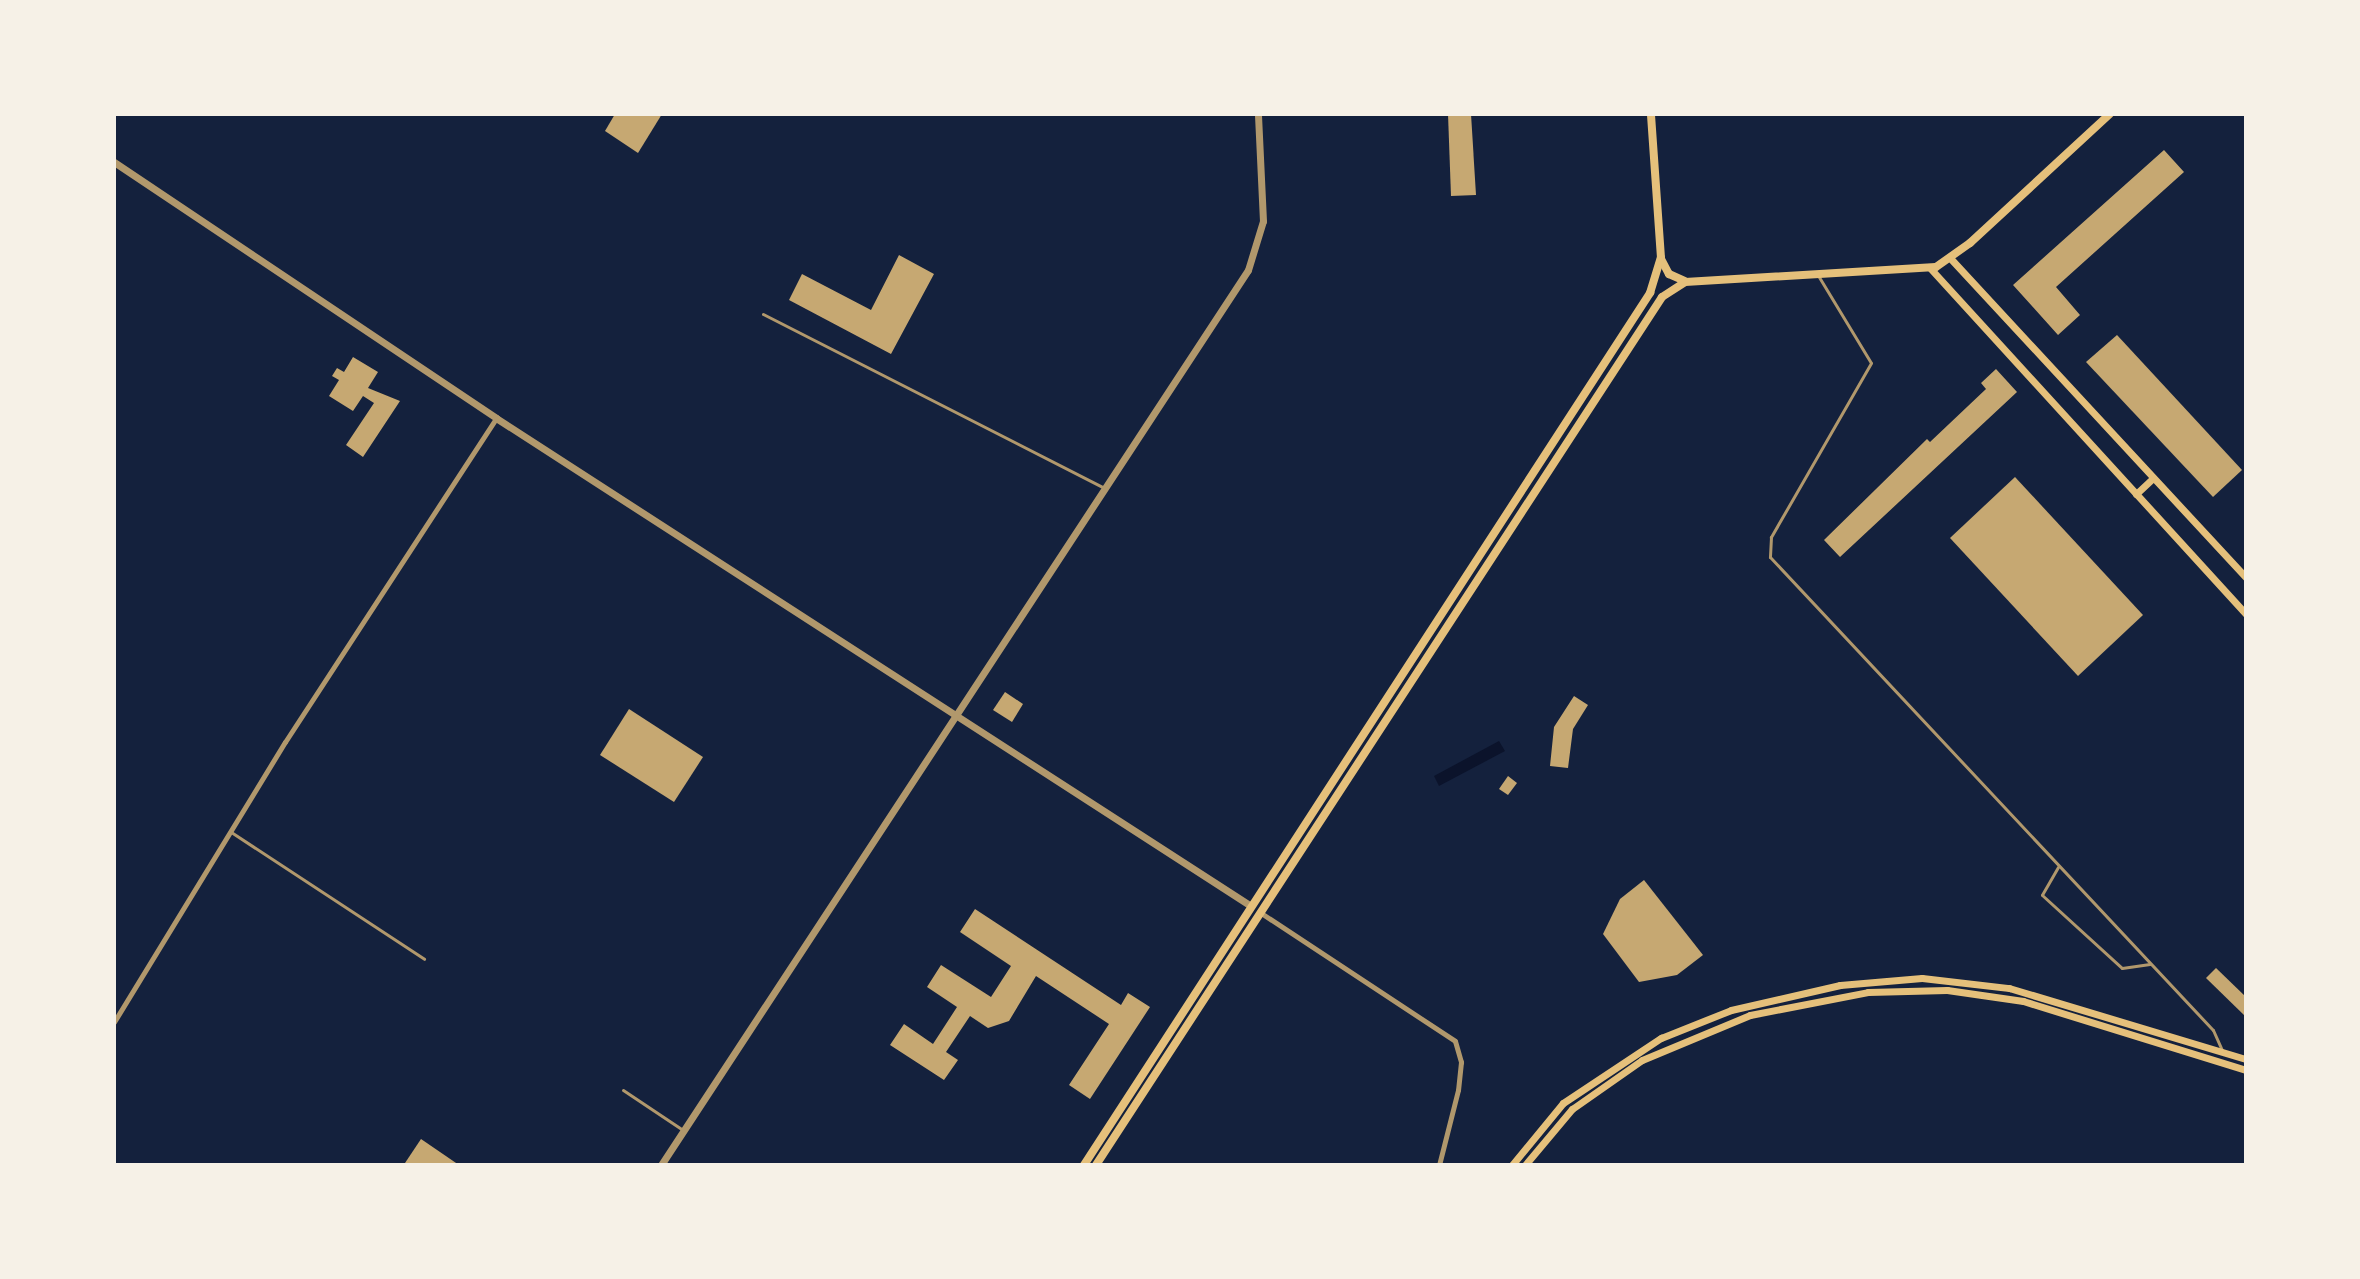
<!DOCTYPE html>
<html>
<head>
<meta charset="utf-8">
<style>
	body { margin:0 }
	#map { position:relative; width:2360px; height:1279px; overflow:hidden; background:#14213d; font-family:"Nunito Sans",sans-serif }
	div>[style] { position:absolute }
	.water>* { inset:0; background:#0b132b }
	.building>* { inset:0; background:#c6a872 }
	.service>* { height:3px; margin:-1.5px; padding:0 1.5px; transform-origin:1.5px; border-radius:1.5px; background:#b1986c }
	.minor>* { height:5px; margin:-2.5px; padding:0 2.5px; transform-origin:2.5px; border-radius:2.5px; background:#b1986c }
	.tertiary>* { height:7px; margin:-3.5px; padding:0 3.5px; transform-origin:3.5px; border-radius:3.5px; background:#b1986c }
	.secondary>* { height:7px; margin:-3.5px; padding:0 3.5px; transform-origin:3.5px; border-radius:3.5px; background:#e5c07b }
	.primary>* { height:8px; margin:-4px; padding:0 4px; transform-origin:4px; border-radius:4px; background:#e5c07b }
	span { translate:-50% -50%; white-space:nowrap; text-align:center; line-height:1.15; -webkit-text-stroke:6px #f6f1e7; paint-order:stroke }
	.frame { position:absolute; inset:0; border:116px solid #f6f1e7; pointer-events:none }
</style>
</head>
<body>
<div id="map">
	<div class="water">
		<i style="clip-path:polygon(1499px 741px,1505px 751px,1439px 786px,1434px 776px)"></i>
	</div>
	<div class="building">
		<i style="clip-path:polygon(615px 114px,662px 114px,638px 153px,605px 131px)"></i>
		<i style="clip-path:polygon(1448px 114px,1471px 114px,1476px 195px,1451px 196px)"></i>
		<i style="clip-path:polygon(2164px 150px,2184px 172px,2056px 287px,2080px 315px,2058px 335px,2013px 285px)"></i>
		<i style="clip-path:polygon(899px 255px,934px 274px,891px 354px,789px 300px,802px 274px,871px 310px)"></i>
		<i style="clip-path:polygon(2117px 335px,2242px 470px,2213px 497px,2086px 362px)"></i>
		<i style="clip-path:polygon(353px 357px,378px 372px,368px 388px,400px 401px,363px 457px,346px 445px,374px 403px,363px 396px,353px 411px,329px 396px,339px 380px,332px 376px,337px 368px,344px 372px)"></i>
		<i style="clip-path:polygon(1996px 369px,2017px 392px,1840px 557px,1824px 540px,1927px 439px,1930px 442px,1986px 389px,1981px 383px)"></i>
		<i style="clip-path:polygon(2015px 477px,2143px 615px,2078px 676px,1950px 538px)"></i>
		<i style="clip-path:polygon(1005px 692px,1023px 704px,1012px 722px,993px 710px)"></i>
		<i style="clip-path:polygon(1574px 696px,1588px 705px,1573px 729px,1568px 768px,1550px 766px,1554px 727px)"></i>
		<i style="clip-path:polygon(629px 709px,703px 757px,674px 802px,600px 755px)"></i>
		<i style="clip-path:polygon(1508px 776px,1517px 783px,1508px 795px,1499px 789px)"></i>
		<i style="clip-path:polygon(1644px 880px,1703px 955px,1677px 975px,1639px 982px,1603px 934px,1620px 899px)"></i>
		<i style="clip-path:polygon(975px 909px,1121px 1005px,1128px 993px,1150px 1007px,1090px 1099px,1069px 1085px,1109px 1024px,1036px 976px,1009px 1021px,988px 1028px,970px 1016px,946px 1052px,958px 1060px,944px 1080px,890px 1045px,904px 1024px,933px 1044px,957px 1007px,927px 987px,941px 965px,991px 997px,1011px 966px,960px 932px)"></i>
		<i style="clip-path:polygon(2216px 968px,2246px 997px,2246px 1017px,2206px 978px)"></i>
		<i style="clip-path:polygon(421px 1139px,459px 1165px,408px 1165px,405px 1163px)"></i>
	</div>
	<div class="service">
		<i style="left:1819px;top:277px;width:100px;rotate:58.8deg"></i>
		<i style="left:1871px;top:363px;width:201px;rotate:119.9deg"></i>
		<i style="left:1771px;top:537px;width:20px;rotate:93deg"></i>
		<i style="left:1770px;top:557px;width:648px;rotate:46.88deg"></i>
		<i style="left:2213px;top:1030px;width:22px;rotate:66deg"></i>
		<i style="left:763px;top:314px;width:384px;rotate:27deg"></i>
		<i style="left:231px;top:832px;width:231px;rotate:33.3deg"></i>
		<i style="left:2058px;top:867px;width:32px;rotate:120deg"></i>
		<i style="left:2042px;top:895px;width:108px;rotate:42.4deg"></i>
		<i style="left:2122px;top:968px;width:28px;rotate:-8deg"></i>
		<i style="left:623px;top:1090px;width:72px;rotate:33.7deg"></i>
	</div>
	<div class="minor">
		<i style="left:1261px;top:913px;width:232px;rotate:33.4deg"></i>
		<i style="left:1455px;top:1041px;width:22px;rotate:74deg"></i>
		<i style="left:1461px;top:1062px;width:28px;rotate:96deg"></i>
		<i style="left:1458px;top:1090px;width:77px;rotate:104.2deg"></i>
		<i style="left:114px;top:1022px;width:328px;rotate:-58.6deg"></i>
		<i style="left:285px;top:742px;width:387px;rotate:-56.9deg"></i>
	</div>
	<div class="tertiary">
		<i style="left:114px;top:162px;width:460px;rotate:33.8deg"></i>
		<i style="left:496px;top:418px;width:899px;rotate:32.88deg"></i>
		<i style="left:661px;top:1165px;width:1070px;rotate:-56.74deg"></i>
		<i style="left:1248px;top:270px;width:51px;rotate:-73deg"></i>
		<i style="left:1263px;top:221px;width:107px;rotate:-92.7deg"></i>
	</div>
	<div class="secondary">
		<i style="left:1951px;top:259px;width:434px;rotate:47.2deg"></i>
		<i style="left:1930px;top:268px;width:469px;rotate:47.6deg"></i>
		<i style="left:2136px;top:494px;width:23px;rotate:-43deg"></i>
		<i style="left:1512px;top:1165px;width:80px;rotate:-50.6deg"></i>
		<i style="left:1563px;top:1103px;width:118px;rotate:-33.6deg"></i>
		<i style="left:1661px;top:1038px;width:75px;rotate:-21.8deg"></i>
		<i style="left:1731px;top:1010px;width:112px;rotate:-12.9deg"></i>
		<i style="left:1840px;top:985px;width:82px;rotate:-4.9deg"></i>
		<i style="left:1922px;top:978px;width:88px;rotate:6.6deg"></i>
		<i style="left:2009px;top:988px;width:247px;rotate:16.7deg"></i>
		<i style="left:1525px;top:1165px;width:73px;rotate:-50deg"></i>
		<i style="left:1572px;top:1109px;width:85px;rotate:-35deg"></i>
		<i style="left:1642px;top:1060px;width:117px;rotate:-22.6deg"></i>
		<i style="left:1750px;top:1015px;width:120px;rotate:-11deg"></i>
		<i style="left:1868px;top:992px;width:79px;rotate:-1.5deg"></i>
		<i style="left:1947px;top:990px;width:77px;rotate:8.2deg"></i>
		<i style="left:2023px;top:1001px;width:233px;rotate:17.2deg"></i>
	</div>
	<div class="primary">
		<i style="left:1661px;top:259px;width:17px;rotate:62deg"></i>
		<i style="left:1669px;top:274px;width:17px;rotate:24deg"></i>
		<i style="left:1084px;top:1165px;width:1040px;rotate:-57.01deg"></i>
		<i style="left:1650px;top:293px;width:37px;rotate:-73deg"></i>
		<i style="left:1661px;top:258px;width:144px;rotate:-94deg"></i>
		<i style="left:1096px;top:1165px;width:1036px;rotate:-56.89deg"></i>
		<i style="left:1662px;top:297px;width:27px;rotate:-33deg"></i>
		<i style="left:1685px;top:282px;width:251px;rotate:-3.4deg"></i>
		<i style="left:1936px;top:267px;width:42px;rotate:-35.2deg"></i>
		<i style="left:1970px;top:243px;width:190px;rotate:-42.7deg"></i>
	</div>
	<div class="frame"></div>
</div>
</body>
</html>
